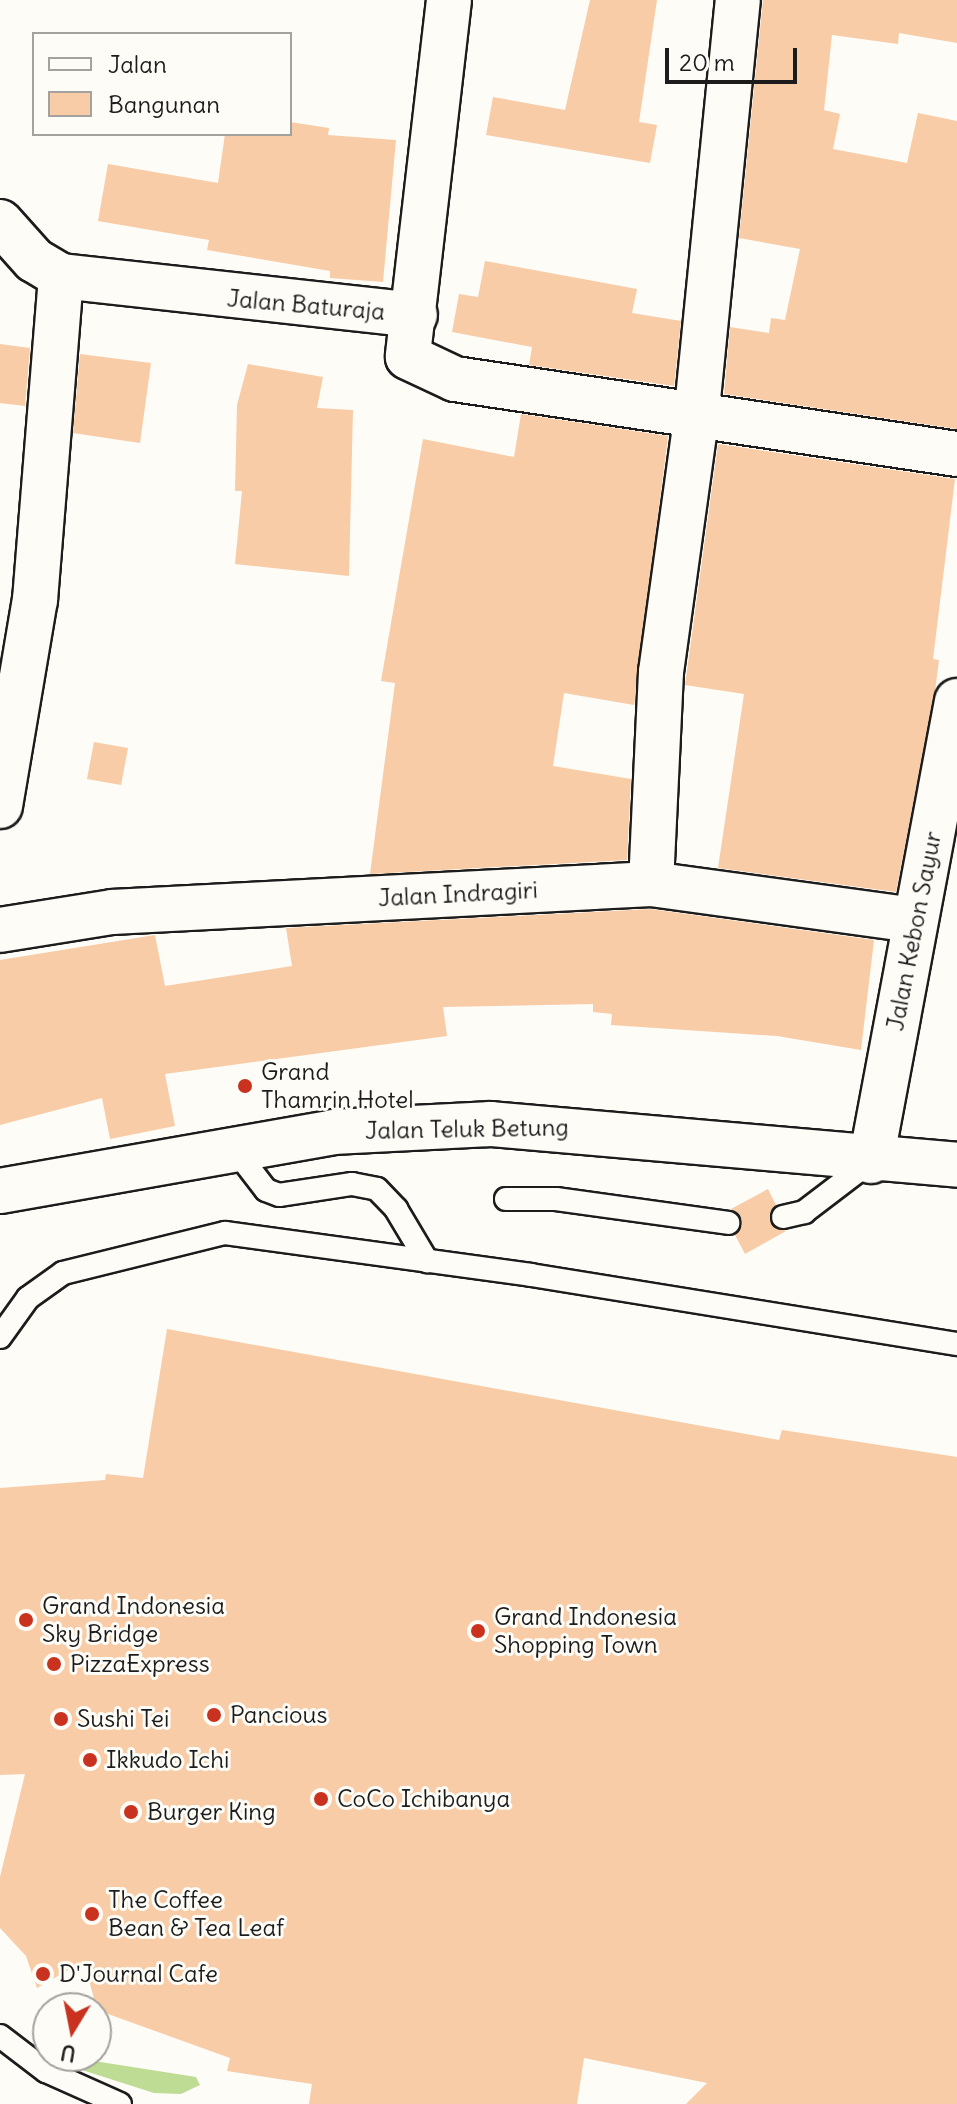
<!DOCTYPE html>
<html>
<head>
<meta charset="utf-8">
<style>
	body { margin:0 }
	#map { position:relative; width:957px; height:2104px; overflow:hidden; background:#fdfcf7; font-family:Delius,sans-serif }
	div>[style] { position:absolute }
	.green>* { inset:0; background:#bedc94 }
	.building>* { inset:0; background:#f8cca7 }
	.roads { filter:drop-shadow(2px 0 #1c1c1c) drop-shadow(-2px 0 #1c1c1c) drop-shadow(0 2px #1c1c1c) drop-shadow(0 -2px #1c1c1c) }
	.lane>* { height:22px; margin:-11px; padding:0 11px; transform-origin:11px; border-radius:11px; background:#fdfcf7 }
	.street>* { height:44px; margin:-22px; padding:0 22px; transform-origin:22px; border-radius:22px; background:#fdfcf7 }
	.dots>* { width:22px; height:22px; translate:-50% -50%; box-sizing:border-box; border:4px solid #fdfcf7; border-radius:50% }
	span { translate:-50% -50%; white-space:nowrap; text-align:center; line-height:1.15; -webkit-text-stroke:6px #fdfcf7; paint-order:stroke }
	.street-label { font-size:24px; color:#1c1c1c }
	.poi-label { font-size:24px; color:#1c1c1c }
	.left { translate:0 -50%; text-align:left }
	.legend { position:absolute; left:32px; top:32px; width:260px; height:104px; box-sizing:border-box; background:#fdfcf7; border:2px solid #a3a29f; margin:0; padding:10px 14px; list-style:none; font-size:24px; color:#1c1c1c }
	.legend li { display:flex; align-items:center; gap:16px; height:40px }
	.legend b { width:40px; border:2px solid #a3a29f }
	.north { position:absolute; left:32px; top:1992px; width:80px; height:80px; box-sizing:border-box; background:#fdfcf7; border:2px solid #a3a29f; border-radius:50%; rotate:190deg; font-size:22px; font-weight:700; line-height:32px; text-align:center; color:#1c1c1c }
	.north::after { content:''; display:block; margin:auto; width:28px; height:36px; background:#c8321e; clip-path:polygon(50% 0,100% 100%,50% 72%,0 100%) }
	.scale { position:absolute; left:665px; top:48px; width:132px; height:36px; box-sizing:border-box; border:4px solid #1c1c1c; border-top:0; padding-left:10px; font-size:24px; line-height:28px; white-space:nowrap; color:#1c1c1c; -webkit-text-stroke:6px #fdfcf7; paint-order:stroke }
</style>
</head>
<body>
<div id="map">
	<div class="green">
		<i style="clip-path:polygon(75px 2058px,196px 2077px,200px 2085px,181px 2094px,154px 2093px,79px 2069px,69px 2061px)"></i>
	</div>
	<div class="building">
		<i style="clip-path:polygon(590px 0,657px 0,639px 122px,657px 125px,650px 163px,486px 135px,493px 97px,565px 110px)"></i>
		<i style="clip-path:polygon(763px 0,957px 0,957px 43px,899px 33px,898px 44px,832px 35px,824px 110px,840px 114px,833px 149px,907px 163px,918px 113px,957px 121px,957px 429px,724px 394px,730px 327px,769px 333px,771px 318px,785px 320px,800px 249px,739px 238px)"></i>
		<i style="clip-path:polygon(290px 122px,329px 128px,328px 135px,396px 140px,383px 282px,330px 278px,330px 271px,207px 250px,209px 240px,98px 221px,108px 164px,218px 183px,225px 134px,290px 134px)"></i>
		<i style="clip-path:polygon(485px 261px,637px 289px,632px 313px,681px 321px,674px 386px,529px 365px,532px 347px,452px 332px,459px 294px,478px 297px)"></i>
		<i style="clip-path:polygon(0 344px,30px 348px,25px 406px,0 403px)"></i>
		<i style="clip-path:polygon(80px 354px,151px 363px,140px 443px,73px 433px)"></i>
		<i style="clip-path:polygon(248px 364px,323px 377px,317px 408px,353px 410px,349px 576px,235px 564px,242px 491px,235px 491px,237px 405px)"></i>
		<i style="clip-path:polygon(521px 414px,668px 436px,634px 705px,564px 693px,553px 766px,631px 779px,627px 860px,370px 874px,395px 683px,381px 681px,423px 439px,514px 457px)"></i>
		<i style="clip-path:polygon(718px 444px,955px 479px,933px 659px,939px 660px,935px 691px,896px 892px,718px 868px,744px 694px,685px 685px)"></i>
		<i style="clip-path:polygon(94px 742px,128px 748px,121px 785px,87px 779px)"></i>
		<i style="clip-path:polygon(650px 909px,874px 940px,861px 1050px,777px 1036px,611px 1025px,612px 1014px,593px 1012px,593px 1004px,443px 1007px,447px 1036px,165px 1074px,175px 1126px,110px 1139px,102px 1098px,0 1125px,0 960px,155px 935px,165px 986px,292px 966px,286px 928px)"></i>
		<i style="clip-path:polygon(768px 1189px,776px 1205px,770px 1221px,786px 1231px,745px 1254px,735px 1235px,741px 1218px,731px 1209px)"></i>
		<i style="clip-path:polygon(167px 1329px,779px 1440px,782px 1430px,957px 1457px,957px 2104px,686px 2104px,707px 2083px,584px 2058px,577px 2104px,309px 2104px,312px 2084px,227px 2071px,230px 2058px,97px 2010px,84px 1961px,37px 1988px,26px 1956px,0 1928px,0 1877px,25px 1774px,0 1775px,0 1488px,105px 1480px,106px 1474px,143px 1478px)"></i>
	</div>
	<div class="roads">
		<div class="lane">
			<i style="left:233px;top:1147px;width:54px;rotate:52.5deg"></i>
			<i style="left:266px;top:1190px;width:14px;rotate:21deg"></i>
			<i style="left:279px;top:1195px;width:74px;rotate:-8.6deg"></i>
			<i style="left:352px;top:1184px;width:25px;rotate:11deg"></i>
			<i style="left:377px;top:1189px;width:28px;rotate:46deg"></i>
			<i style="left:396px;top:1209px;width:61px;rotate:59.2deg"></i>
			<i style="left:506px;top:1199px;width:50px"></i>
			<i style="left:556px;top:1199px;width:174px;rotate:7.9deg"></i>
			<i style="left:783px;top:1217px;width:22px;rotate:-13deg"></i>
			<i style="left:804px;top:1212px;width:84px;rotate:-37.3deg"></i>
			<i style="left:0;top:1337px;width:48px;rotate:-54.3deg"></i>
			<i style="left:28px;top:1298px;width:43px;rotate:-35.5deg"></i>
			<i style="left:63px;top:1273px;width:167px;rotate:-13.9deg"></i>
			<i style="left:225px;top:1233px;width:309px;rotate:7.8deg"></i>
			<i style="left:531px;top:1275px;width:432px;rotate:9.2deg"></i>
			<i style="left:0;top:2036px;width:58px;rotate:37.3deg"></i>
			<i style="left:46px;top:2071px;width:81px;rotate:24deg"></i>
		</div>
		<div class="street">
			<i style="left:449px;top:0;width:359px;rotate:96.6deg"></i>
			<i style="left:408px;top:357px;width:52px;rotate:25.1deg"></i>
			<i style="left:455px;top:379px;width:508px;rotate:8.5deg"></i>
			<i style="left:0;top:222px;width:51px;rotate:48.2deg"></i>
			<i style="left:34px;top:260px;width:31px;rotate:31deg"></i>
			<i style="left:61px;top:276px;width:356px;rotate:6.3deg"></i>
			<i style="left:0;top:806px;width:209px;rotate:-80.4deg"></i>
			<i style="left:35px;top:600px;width:325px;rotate:-85.4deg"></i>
			<i style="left:651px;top:884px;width:212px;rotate:-87.3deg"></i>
			<i style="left:661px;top:672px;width:255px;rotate:-82.1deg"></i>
			<i style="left:696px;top:419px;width:421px;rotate:-84.3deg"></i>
			<i style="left:0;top:930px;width:113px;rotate:-9.1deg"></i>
			<i style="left:112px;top:912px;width:540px;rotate:-2.97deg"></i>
			<i style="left:651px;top:884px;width:266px;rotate:7.8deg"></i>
			<i style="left:871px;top:1161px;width:468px;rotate:-79.4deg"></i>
			<i style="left:0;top:1191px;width:338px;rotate:-10deg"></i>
			<i style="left:333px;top:1132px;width:158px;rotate:-2.9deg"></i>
			<i style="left:491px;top:1124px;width:468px;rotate:5deg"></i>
		</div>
	</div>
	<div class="dots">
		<i style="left:245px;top:1086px;background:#c8321e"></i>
		<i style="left:26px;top:1620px;background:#c8321e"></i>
		<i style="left:478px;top:1631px;background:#c8321e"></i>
		<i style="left:54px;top:1664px;background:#c8321e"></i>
		<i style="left:214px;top:1715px;background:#c8321e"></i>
		<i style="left:61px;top:1719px;background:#c8321e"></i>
		<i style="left:90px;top:1760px;background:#c8321e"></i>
		<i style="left:321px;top:1799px;background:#c8321e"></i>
		<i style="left:131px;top:1812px;background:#c8321e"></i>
		<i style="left:92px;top:1914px;background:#c8321e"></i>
		<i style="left:43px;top:1974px;background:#c8321e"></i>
	</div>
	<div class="street-label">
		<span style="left:306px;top:305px;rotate:5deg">Jalan Baturaja</span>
		<span style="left:458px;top:894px;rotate:-3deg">Jalan Indragiri</span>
		<span style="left:914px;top:931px;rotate:-79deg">Jalan Kebon Sayur</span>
		<span style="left:467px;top:1129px;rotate:-1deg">Jalan Teluk Betung</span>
	</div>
	<div class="poi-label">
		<span class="left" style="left:261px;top:1086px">Grand<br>Thamrin Hotel</span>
		<span class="left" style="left:42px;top:1620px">Grand Indonesia<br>Sky Bridge</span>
		<span class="left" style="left:494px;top:1631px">Grand Indonesia<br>Shopping Town</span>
		<span class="left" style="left:70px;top:1664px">PizzaExpress</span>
		<span class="left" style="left:230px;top:1715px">Pancious</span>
		<span class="left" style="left:77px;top:1719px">Sushi Tei</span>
		<span class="left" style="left:106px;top:1760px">Ikkudo Ichi</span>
		<span class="left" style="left:337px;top:1799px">CoCo Ichibanya</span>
		<span class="left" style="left:147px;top:1812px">Burger King</span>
		<span class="left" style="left:108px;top:1914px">The Coffee<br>Bean &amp; Tea Leaf</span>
		<span class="left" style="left:59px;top:1974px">D'Journal Cafe</span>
	</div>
	<ul class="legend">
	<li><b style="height:10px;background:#fdfcf7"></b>Jalan</li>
	<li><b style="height:22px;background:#f8cca7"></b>Bangunan</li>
	</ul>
	<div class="north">U</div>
	<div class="scale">20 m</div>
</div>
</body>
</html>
